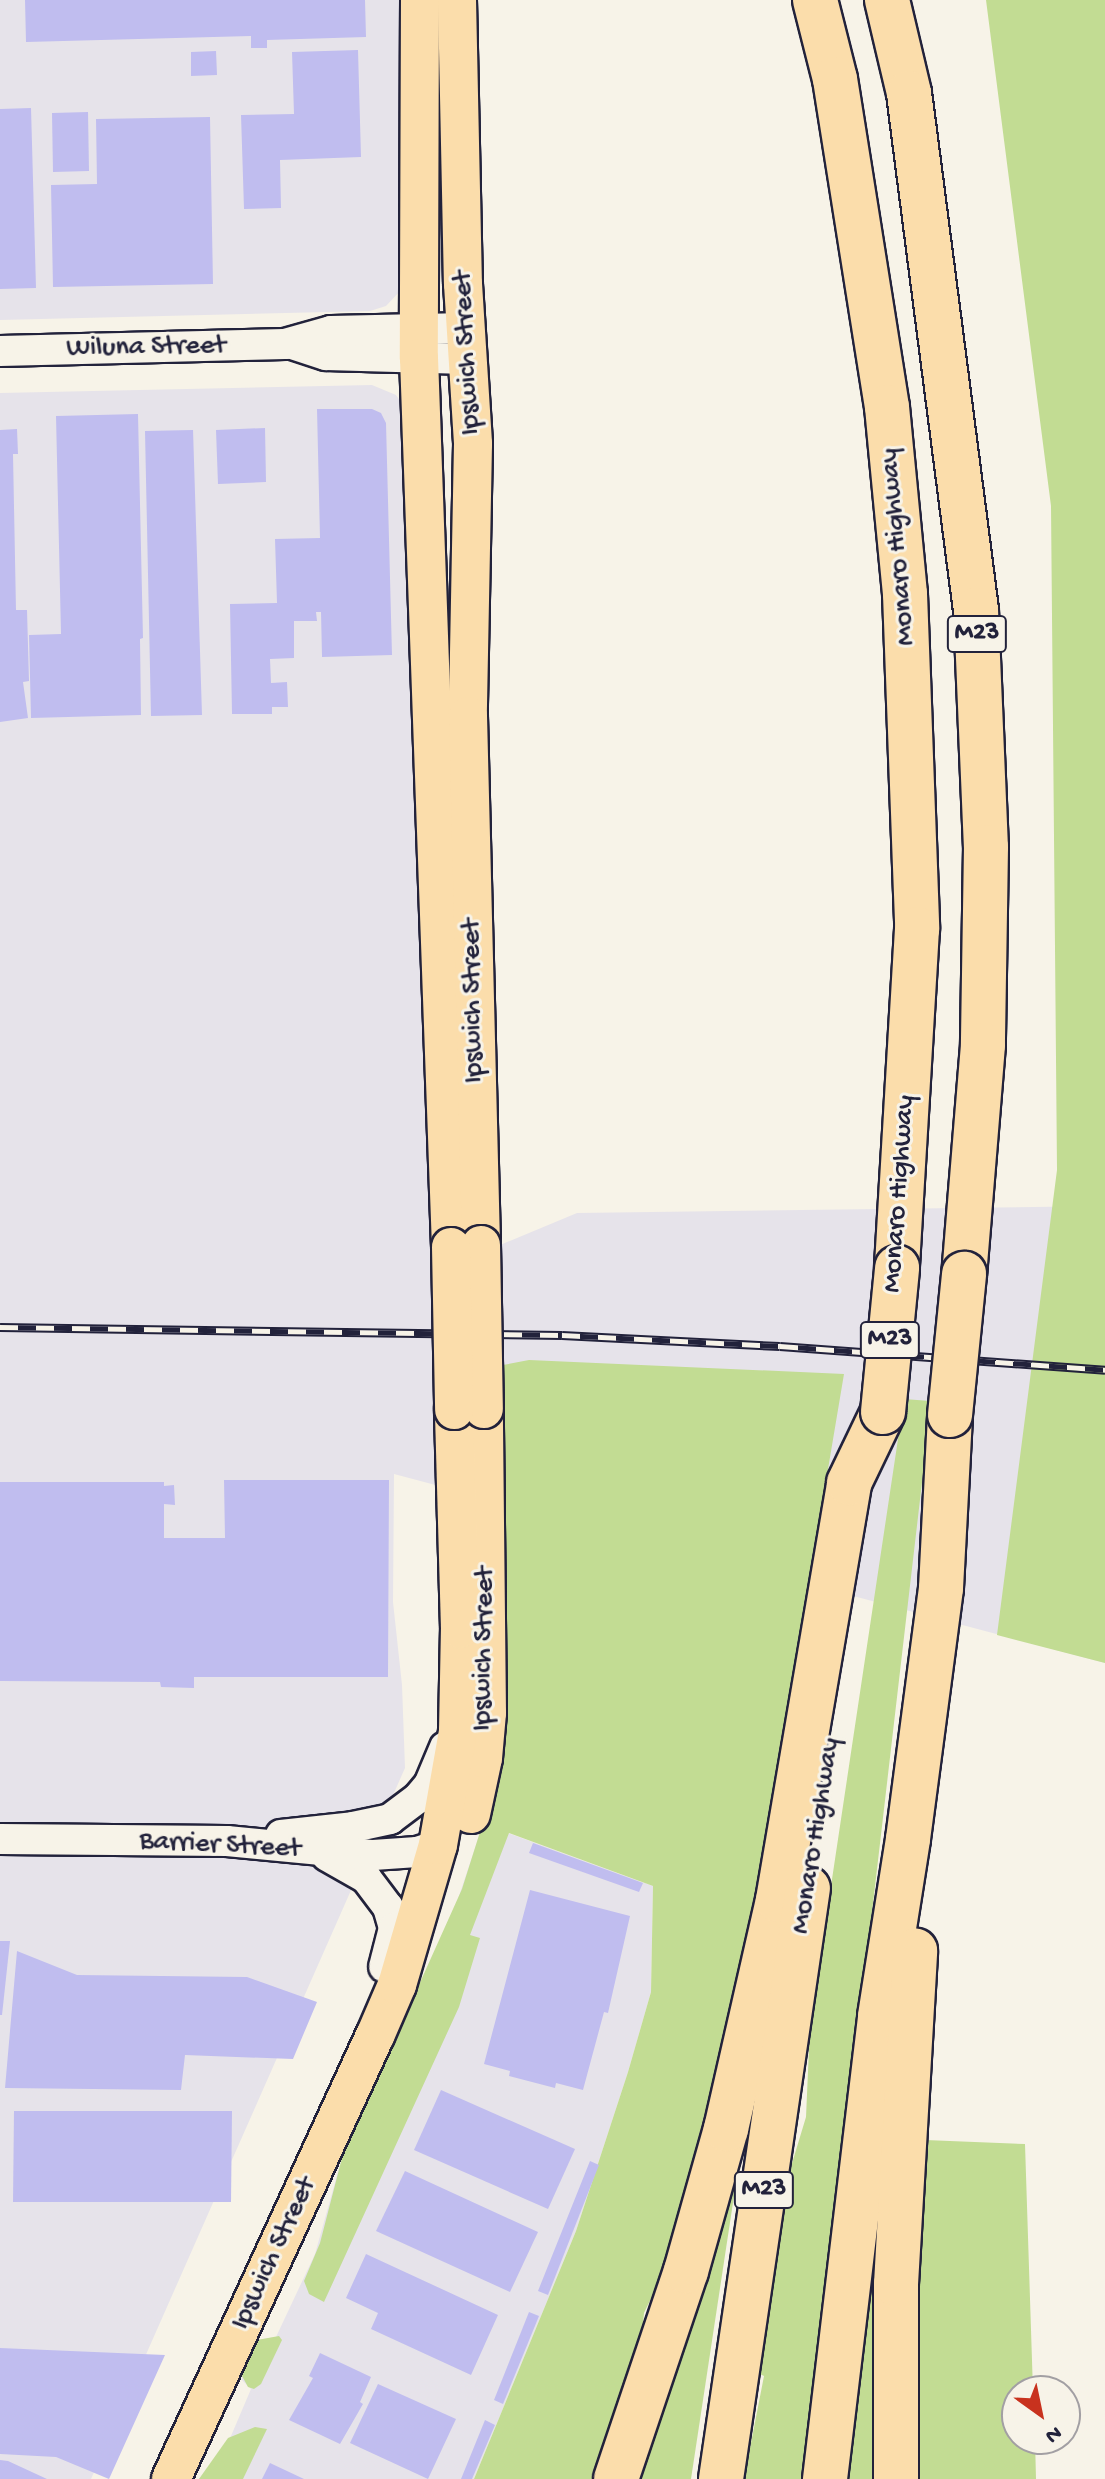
<!DOCTYPE html>
<html>
<head>
<meta charset="utf-8">
<style>
	body { margin:0 }
	#map { position:relative; width:1105px; height:2479px; overflow:hidden; background:#f7f3e8; font-family:"Gochi Hand",sans-serif }
	div>[style] { position:absolute }
	.built>* { inset:0; background:#e6e3ea }
	.green>* { inset:0; background:#c2dc93 }
	.building>* { inset:0; background:#c0bdef }
	.roads { filter:drop-shadow(2px 0 #22223b) drop-shadow(-2px 0 #22223b) drop-shadow(0 2px #22223b) drop-shadow(0 -2px #22223b) }
	.minor>* { height:30px; margin:-15px; padding:0 15px; transform-origin:15px; border-radius:15px; background:#f7f3e8 }
	.major>* { height:38px; margin:-19px; padding:0 19px; transform-origin:19px; border-radius:19px; background:#fbddab }
	.highway>* { height:44px; margin:-22px; padding:0 22px; transform-origin:22px; border-radius:22px; background:#fbddab }
	.rail>* { height:9px; margin-top:-4.5px; transform-origin:0; background:repeating-linear-gradient(90deg,#f7f3e8 0 18px,#22223b 0 36px); box-sizing:border-box; border-block:2px solid #22223b }
	.bridges { filter:drop-shadow(2px 0 #22223b) drop-shadow(-2px 0 #22223b) drop-shadow(0 2px #22223b) drop-shadow(0 -2px #22223b) }
	.major-bridge>* { height:38px; margin:-19px; padding:0 19px; transform-origin:19px; border-radius:19px; background:#fbddab }
	.highway-bridge>* { height:44px; margin:-22px; padding:0 22px; transform-origin:22px; border-radius:22px; background:#fbddab }
	span { translate:-50% -50%; white-space:nowrap; text-align:center; line-height:1.15; -webkit-text-stroke:6px #f7f3e8; paint-order:stroke }
	.shield-label span { padding:2px 6px; background:#f7f3e8; border:2px solid; border-radius:6px; -webkit-text-stroke-width:0 }
	.shield-label { font-size:26px; color:#22223b; font-weight:700 }
	.street-label { font-size:28px; color:#22223b }
	.north { position:absolute; left:1001px; top:2375px; width:80px; height:80px; box-sizing:border-box; background:#f7f3e8; border:2px solid #a29fa3; border-radius:50%; rotate:147deg; font-size:22px; font-weight:700; line-height:32px; text-align:center; color:#22223b }
	.north::after { content:''; display:block; margin:auto; width:28px; height:36px; background:#c8321e; clip-path:polygon(50% 0,100% 100%,50% 72%,0 100%) }
</style>
</head>
<body>
<div id="map">
	<div class="built">
		<i style="clip-path:polygon(0 0,401px 0,407px 269px,401px 290px,386px 306px,370px 311px,0 320px)"></i>
		<i style="clip-path:polygon(372px 385px,396px 395px,405px 408px,500px 1245px,577px 1213px,1105px 1206px,1105px 1663px,394px 1474px,393px 1602px,402px 1685px,405px 1768px,91px 2479px,0 2479px,0 393px)"></i>
		<i style="clip-path:polygon(483px 1824px,653px 1886px,651px 1992px,628px 2072px,576px 2231px,474px 2479px,199px 2479px,231px 2436px,251px 2389px,242px 2380px,241px 2374px,257px 2340px,276px 2337px,315px 2254px,343px 2154px,457px 1902px)"></i>
	</div>
	<div class="green">
		<i style="clip-path:polygon(986px 0,1105px 0,1105px 1663px,997px 1635px,1057px 1170px,1051px 506px)"></i>
		<i style="clip-path:polygon(529px 1360px,844px 1374px,761px 1868px,729px 2024px,661px 2278px,644px 2313px,642px 2335px,597px 2479px,474px 2479px,576px 2231px,628px 2072px,651px 1992px,653px 1886px,509px 1833px,470px 1935px,480px 1938px,459px 2007px,324px 2302px,309px 2294px,304px 2281px,320px 2243px,343px 2154px,462px 1889px,486px 1813px,503px 1365px)"></i>
		<i style="clip-path:polygon(904px 1399px,930px 1401px,928px 1431px,806px 2479px,744px 2479px,764px 2376px,760px 2374px,790px 2170px,806px 2117px,810px 2026px)"></i>
		<i style="clip-path:polygon(925px 2140px,1025px 2144px,1033px 2391px,1017px 2391px,1017px 2439px,1035px 2439px,1036px 2479px,915px 2479px,913px 2344px)"></i>
		<i style="clip-path:polygon(741px 2150px,691px 2479px,633px 2479px)"></i>
		<i style="clip-path:polygon(885px 2177px,886px 2479px,849px 2479px,870px 2294px)"></i>
		<i style="clip-path:polygon(279px 2336px,282px 2340px,261px 2384px,254px 2389px,248px 2387px,241px 2374px,257px 2340px)"></i>
		<i style="clip-path:polygon(255px 2427px,267px 2429px,243px 2479px,199px 2479px,228px 2438px)"></i>
	</div>
	<div class="building">
		<i style="clip-path:polygon(25px 0,365px 0,366px 37px,267px 40px,267px 48px,251px 48px,251px 36px,26px 42px)"></i>
		<i style="clip-path:polygon(358px 50px,361px 157px,280px 160px,281px 208px,244px 209px,241px 115px,294px 114px,292px 52px)"></i>
		<i style="clip-path:polygon(216px 51px,217px 75px,191px 76px,191px 52px)"></i>
		<i style="clip-path:polygon(31px 108px,36px 288px,0 289px,0 109px)"></i>
		<i style="clip-path:polygon(88px 112px,89px 171px,53px 172px,52px 113px)"></i>
		<i style="clip-path:polygon(210px 117px,213px 284px,53px 287px,51px 185px,97px 184px,96px 119px)"></i>
		<i style="clip-path:polygon(317px 409px,372px 409px,381px 413px,386px 423px,392px 655px,322px 657px,321px 612px,316px 612px,317px 621px,294px 621px,294px 658px,270px 659px,271px 683px,287px 682px,288px 707px,272px 707px,272px 714px,232px 714px,230px 604px,277px 603px,275px 539px,320px 538px)"></i>
		<i style="clip-path:polygon(138px 414px,143px 638px,140px 639px,141px 715px,31px 718px,29px 635px,61px 634px,56px 416px)"></i>
		<i style="clip-path:polygon(265px 428px,266px 482px,218px 484px,216px 430px)"></i>
		<i style="clip-path:polygon(17px 429px,18px 454px,13px 454px,16px 610px,27px 610px,29px 681px,23px 682px,28px 718px,0 722px,0 430px)"></i>
		<i style="clip-path:polygon(193px 430px,202px 715px,151px 716px,145px 431px)"></i>
		<i style="clip-path:polygon(224px 1480px,389px 1480px,388px 1677px,194px 1677px,194px 1688px,161px 1687px,160px 1682px,0 1681px,0 1482px,164px 1482px,164px 1486px,174px 1485px,175px 1505px,164px 1504px,164px 1538px,225px 1538px)"></i>
		<i style="clip-path:polygon(533px 1843px,643px 1883px,639px 1892px,529px 1853px)"></i>
		<i style="clip-path:polygon(530px 1890px,630px 1916px,608px 2013px,604px 2012px,583px 2090px,556px 2083px,555px 2088px,509px 2076px,510px 2071px,484px 2064px)"></i>
		<i style="clip-path:polygon(0 1941px,10px 1941px,2px 2015px,0 2015px)"></i>
		<i style="clip-path:polygon(17px 1951px,77px 1975px,247px 1977px,317px 2002px,293px 2059px,185px 2055px,181px 2090px,5px 2088px)"></i>
		<i style="clip-path:polygon(441px 2090px,575px 2149px,548px 2209px,414px 2150px)"></i>
		<i style="clip-path:polygon(14px 2111px,232px 2111px,231px 2202px,13px 2202px)"></i>
		<i style="clip-path:polygon(590px 2161px,599px 2165px,548px 2295px,538px 2291px)"></i>
		<i style="clip-path:polygon(405px 2171px,538px 2232px,510px 2292px,376px 2231px)"></i>
		<i style="clip-path:polygon(366px 2254px,498px 2315px,471px 2375px,371px 2329px,378px 2313px,346px 2298px)"></i>
		<i style="clip-path:polygon(529px 2312px,539px 2316px,503px 2404px,494px 2400px)"></i>
		<i style="clip-path:polygon(0 2348px,165px 2355px,109px 2479px,56px 2457px,0 2454px)"></i>
		<i style="clip-path:polygon(320px 2353px,371px 2377px,360px 2402px,363px 2404px,340px 2444px,289px 2420px,313px 2378px,309px 2376px)"></i>
		<i style="clip-path:polygon(378px 2384px,456px 2419px,428px 2479px,350px 2443px)"></i>
		<i style="clip-path:polygon(485px 2420px,495px 2425px,472px 2479px,461px 2479px)"></i>
		<i style="clip-path:polygon(0 2460px,8px 2461px,47px 2479px,0 2479px)"></i>
		<i style="clip-path:polygon(270px 2463px,304px 2479px,262px 2479px)"></i>
	</div>
	<div class="roads">
		<div class="minor">
			<i style="left:292px;top:344px;width:36px;rotate:18deg"></i>
			<i style="left:326px;top:355px;width:141px;rotate:1.6deg"></i>
			<i style="left:0;top:351px;width:285px;rotate:-1.4deg"></i>
			<i style="left:285px;top:344px;width:48px;rotate:-15.8deg"></i>
			<i style="left:331px;top:331px;width:135px;rotate:-1.3deg"></i>
			<i style="left:281px;top:1835px;width:72px;rotate:-6.3deg"></i>
			<i style="left:353px;top:1827px;width:38px;rotate:-12deg"></i>
			<i style="left:390px;top:1819px;width:35px;rotate:-37deg"></i>
			<i style="left:418px;top:1798px;width:17px;rotate:-50deg"></i>
			<i style="left:429px;top:1785px;width:41px;rotate:-67.2deg"></i>
			<i style="left:0;top:1839px;width:227px;rotate:0.5deg"></i>
			<i style="left:227px;top:1841px;width:147px;rotate:5.5deg"></i>
			<i style="left:373px;top:1855px;width:44px;rotate:-3.9deg"></i>
			<i style="left:417px;top:1852px;width:22px;rotate:-18deg"></i>
			<i style="left:327px;top:1856px;width:45px;rotate:29.4deg"></i>
			<i style="left:366px;top:1878px;width:36px;rotate:53deg"></i>
			<i style="left:388px;top:1907px;width:22px;rotate:74deg"></i>
			<i style="left:394px;top:1928px;width:40px;rotate:104.4deg"></i>
		</div>
		<div class="major">
			<i style="left:420px;top:0;width:358px;rotate:90.2deg"></i>
			<i style="left:419px;top:358px;width:890px;rotate:87.94deg"></i>
			<i style="left:457px;top:0;width:284px;rotate:88.8deg"></i>
			<i style="left:463px;top:284px;width:160px;rotate:86.4deg"></i>
			<i style="left:473px;top:444px;width:272px;rotate:91.1deg"></i>
			<i style="left:468px;top:716px;width:529px;rotate:88.59deg"></i>
			<i style="left:471px;top:1814px;width:57px;rotate:-77.9deg"></i>
			<i style="left:483px;top:1758px;width:45px;rotate:-84.9deg"></i>
			<i style="left:487px;top:1713px;width:304px;rotate:-90.6deg"></i>
			<i style="left:171px;top:2479px;width:488px;rotate:-65.3deg"></i>
			<i style="left:375px;top:2036px;width:56px;rotate:-66.7deg"></i>
			<i style="left:397px;top:1985px;width:146px;rotate:-73.7deg"></i>
			<i style="left:438px;top:1845px;width:116px;rotate:-80deg"></i>
			<i style="left:458px;top:1731px;width:102px;rotate:-88.9deg"></i>
			<i style="left:460px;top:1629px;width:219px;rotate:-91.6deg"></i>
		</div>
		<div class="highway">
			<i style="left:815px;top:0;width:81px;rotate:75.8deg"></i>
			<i style="left:835px;top:79px;width:332px;rotate:81deg"></i>
			<i style="left:887px;top:407px;width:188px;rotate:84.5deg"></i>
			<i style="left:905px;top:594px;width:335px;rotate:87.9deg"></i>
			<i style="left:917px;top:929px;width:340px;rotate:93.4deg"></i>
			<i style="left:887px;top:0;width:96px;rotate:76.7deg"></i>
			<i style="left:909px;top:93px;width:521px;rotate:82.62deg"></i>
			<i style="left:976px;top:610px;width:237px;rotate:87.6deg"></i>
			<i style="left:986px;top:847px;width:198px;rotate:90.9deg"></i>
			<i style="left:983px;top:1045px;width:230px;rotate:94.7deg"></i>
			<i style="left:616px;top:2479px;width:219px;rotate:-71.4deg"></i>
			<i style="left:686px;top:2271px;width:148px;rotate:-74.3deg"></i>
			<i style="left:726px;top:2129px;width:235px;rotate:-77.2deg"></i>
			<i style="left:778px;top:1900px;width:423px;rotate:-80.3deg"></i>
			<i style="left:849px;top:1483px;width:79px;rotate:-64.4deg"></i>
			<i style="left:721px;top:2479px;width:597px;rotate:-81.63deg"></i>
			<i style="left:825px;top:2479px;width:466px;rotate:-83.2deg"></i>
			<i style="left:880px;top:2016px;width:179px;rotate:-81deg"></i>
			<i style="left:908px;top:1839px;width:253px;rotate:-82.5deg"></i>
			<i style="left:941px;top:1588px;width:173px;rotate:-87deg"></i>
			<i style="left:896px;top:2479px;width:195px;rotate:-90deg"></i>
			<i style="left:896px;top:2284px;width:334px;rotate:-86.7deg"></i>
		</div>
	</div>
	<div class="rail">
		<i style="left:0;top:1327px;width:562px;rotate:0.82deg"></i>
		<i style="left:562px;top:1335px;width:218px;rotate:2.9deg"></i>
		<i style="left:780px;top:1346px;width:326px;rotate:4.2deg"></i>
	</div>
	<div class="bridges">
		<div class="major-bridge">
			<i style="left:481px;top:1245px;width:164px;rotate:89deg"></i>
			<i style="left:451px;top:1247px;width:163px;rotate:88.9deg"></i>
		</div>
		<div class="highway-bridge">
			<i style="left:883px;top:1412px;width:145px;rotate:-84.4deg"></i>
			<i style="left:950px;top:1415px;width:142px;rotate:-84.3deg"></i>
		</div>
	</div>
	<div class="shield-label">
		<span style="left:977px;top:634px">M23</span>
		<span style="left:890px;top:1340px">M23</span>
		<span style="left:764px;top:2190px">M23</span>
	</div>
	<div class="street-label">
		<span style="left:146px;top:348px;rotate:-1deg">Wiluna Street</span>
		<span style="left:468px;top:353px;rotate:-93deg">Ipswich Street</span>
		<span style="left:899px;top:547px;rotate:-95deg">Monaro Highway</span>
		<span style="left:474px;top:1001px;rotate:-91deg">Ipswich Street</span>
		<span style="left:900px;top:1194px;rotate:-86deg">Monaro Highway</span>
		<span style="left:485px;top:1649px;rotate:-89deg">Ipswich Street</span>
		<span style="left:817px;top:1836px;rotate:-81deg">Monaro Highway</span>
		<span style="left:220px;top:1846px;rotate:3deg">Barrier Street</span>
		<span style="left:275px;top:2254px;rotate:-65deg">Ipswich Street</span>
	</div>
	<div class="north">N</div>
</div>
</body>
</html>
